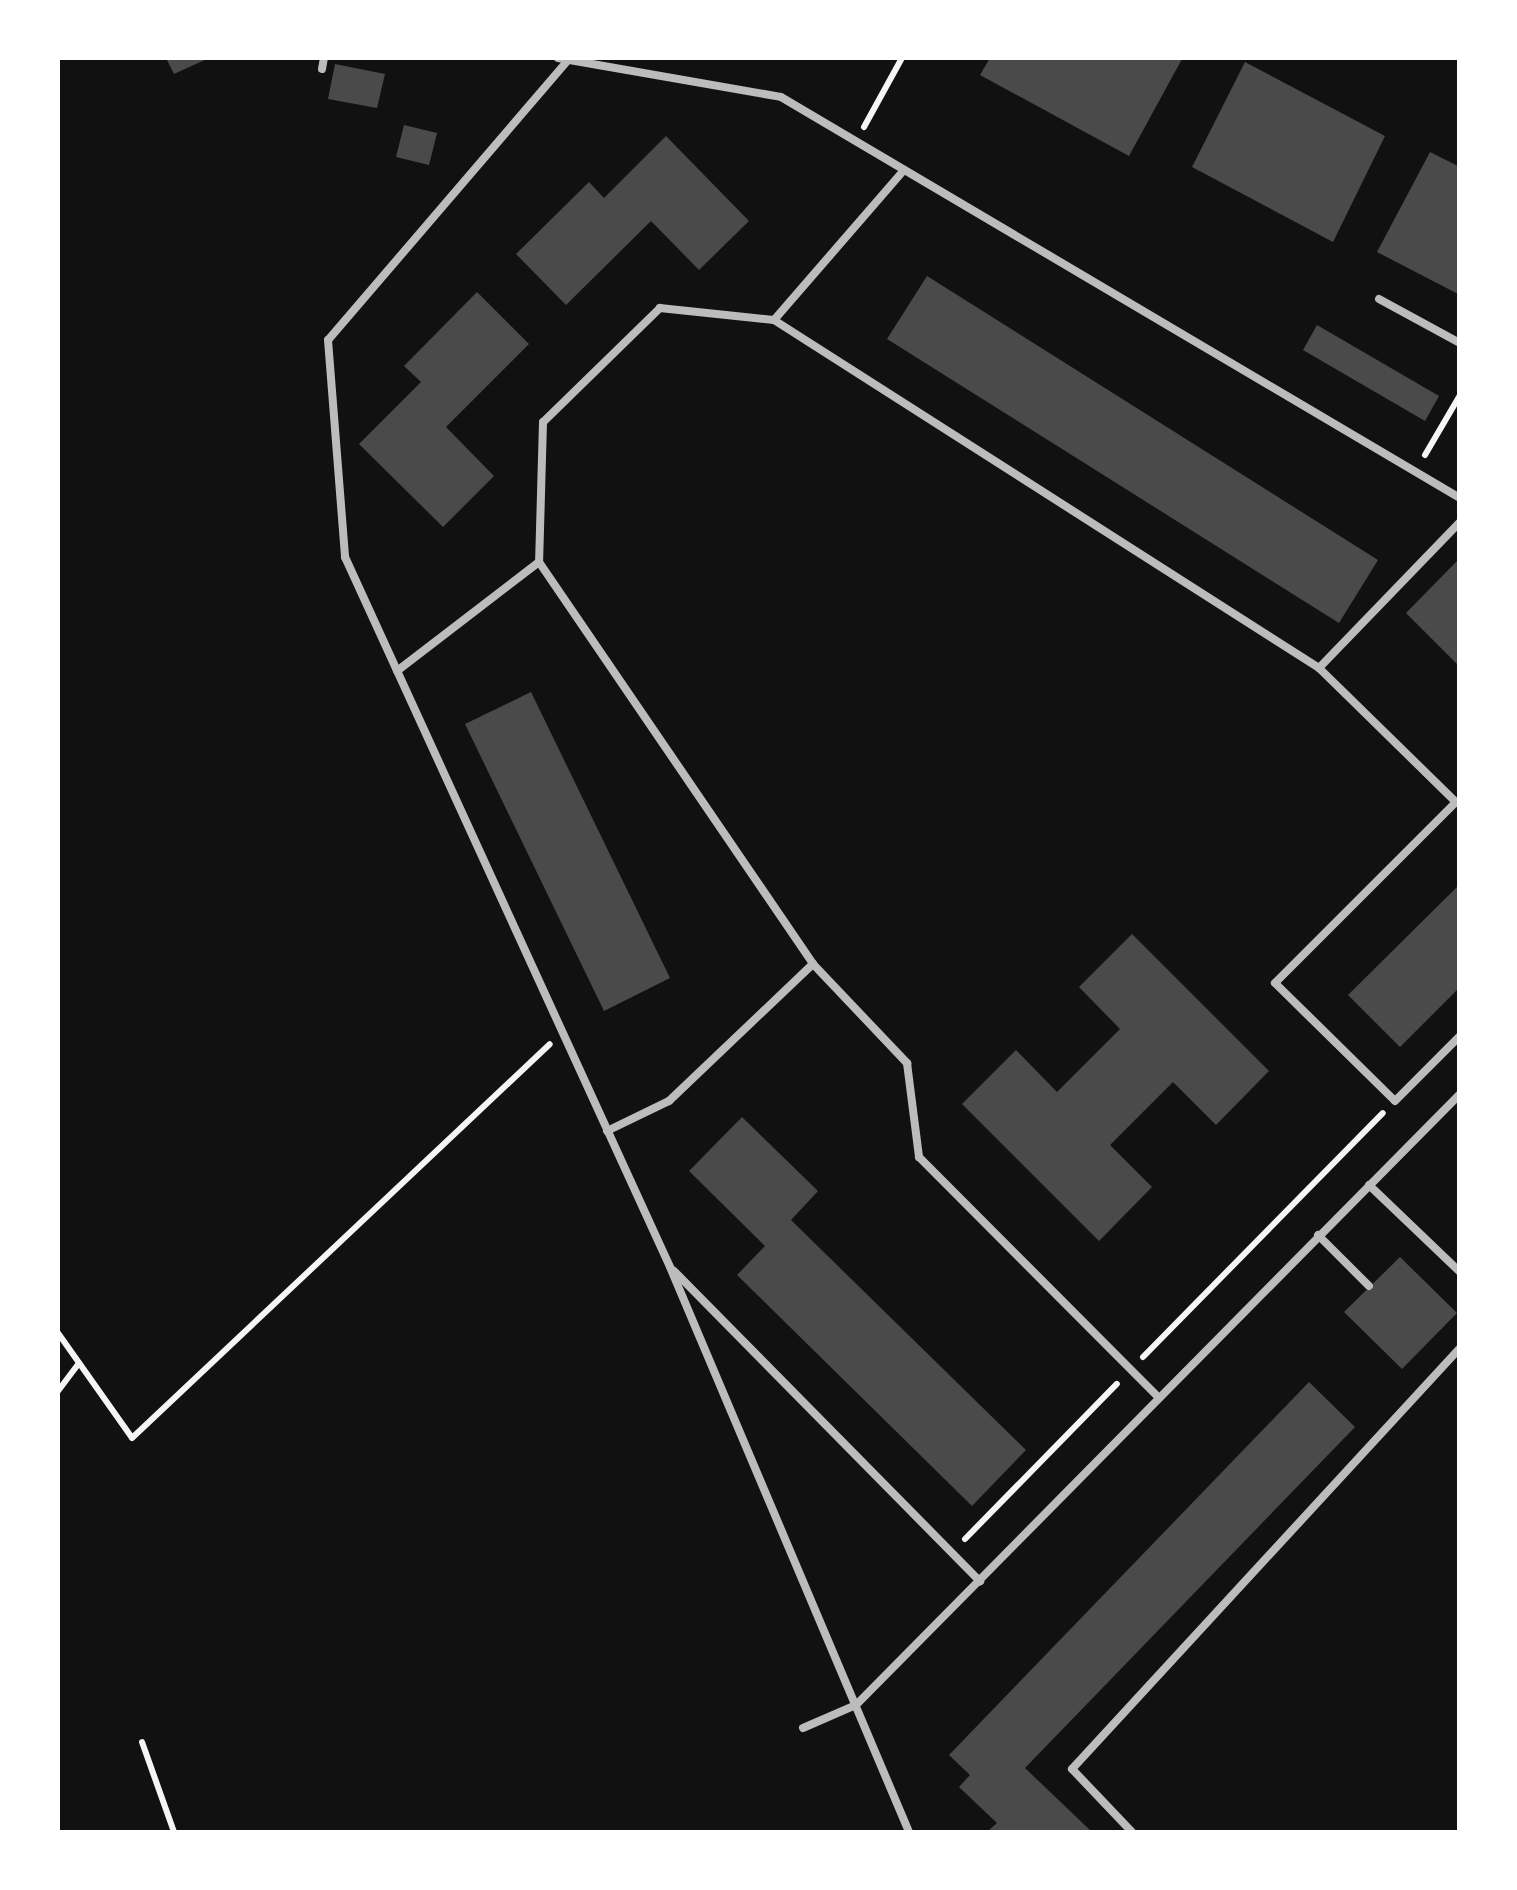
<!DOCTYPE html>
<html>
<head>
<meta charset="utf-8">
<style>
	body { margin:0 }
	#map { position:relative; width:1517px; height:1890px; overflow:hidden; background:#111; font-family:"IBM Plex Sans",sans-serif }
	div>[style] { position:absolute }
	.building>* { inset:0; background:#4a4a4a }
	.path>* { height:6px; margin:-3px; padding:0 3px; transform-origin:3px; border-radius:3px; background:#f5f5f5 }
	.service>* { height:8px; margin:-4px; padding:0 4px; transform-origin:4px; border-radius:4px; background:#bcbcbc }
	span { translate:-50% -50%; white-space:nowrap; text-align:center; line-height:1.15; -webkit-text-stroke:8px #fff; paint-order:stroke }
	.frame { position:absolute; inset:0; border:60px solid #fff; pointer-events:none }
</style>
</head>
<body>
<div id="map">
	<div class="building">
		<i style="clip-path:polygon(166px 58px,209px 58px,174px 74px)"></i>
		<i style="clip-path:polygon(990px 58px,1179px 58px,1182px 59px,1129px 156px,980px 75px)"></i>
		<i style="clip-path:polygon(1245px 62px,1385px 136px,1333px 242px,1192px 167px)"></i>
		<i style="clip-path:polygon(335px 64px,385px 74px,377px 108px,328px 99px)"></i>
		<i style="clip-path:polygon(404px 125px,437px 133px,429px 165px,396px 157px)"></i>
		<i style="clip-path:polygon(666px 136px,749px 221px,699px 270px,651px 221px,566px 305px,516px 254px,589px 182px,604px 198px)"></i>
		<i style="clip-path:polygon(1430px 152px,1460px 167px,1460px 295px,1377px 252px)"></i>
		<i style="clip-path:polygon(927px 276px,1378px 560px,1339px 623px,887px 339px)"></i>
		<i style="clip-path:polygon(477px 292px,529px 344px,446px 427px,494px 476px,443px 527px,359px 444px,421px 382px,404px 366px)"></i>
		<i style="clip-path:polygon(1317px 325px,1439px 396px,1425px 421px,1303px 350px)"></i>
		<i style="clip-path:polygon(1457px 561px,1460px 563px,1460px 667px,1406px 613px)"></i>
		<i style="clip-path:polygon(531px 692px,670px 978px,604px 1011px,465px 724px)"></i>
		<i style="clip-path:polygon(1460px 884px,1460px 987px,1400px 1047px,1348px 995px)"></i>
		<i style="clip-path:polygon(1132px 934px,1269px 1071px,1216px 1125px,1173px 1082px,1110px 1145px,1152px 1187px,1099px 1241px,962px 1104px,1016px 1050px,1057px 1092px,1120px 1029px,1079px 987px)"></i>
		<i style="clip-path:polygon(742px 1117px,818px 1191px,791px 1220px,1026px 1450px,972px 1506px,737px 1275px,765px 1246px,689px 1171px)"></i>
		<i style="clip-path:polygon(1400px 1257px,1457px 1313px,1402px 1369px,1344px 1312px)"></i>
		<i style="clip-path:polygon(1309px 1382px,1355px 1427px,1025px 1768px,1092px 1832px,987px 1832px,997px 1823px,959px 1787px,970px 1775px,949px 1755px)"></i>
	</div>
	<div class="path">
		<i style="left:864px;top:127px;width:79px;rotate:-61.2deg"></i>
		<i style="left:1425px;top:455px;width:69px;rotate:-59.7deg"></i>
		<i style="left:58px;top:1333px;width:128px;rotate:54.8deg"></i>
		<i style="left:132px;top:1438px;width:574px;rotate:-43.31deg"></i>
		<i style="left:1143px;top:1357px;width:342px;rotate:-45.5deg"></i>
		<i style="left:58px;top:1391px;width:35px;rotate:-53deg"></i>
		<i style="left:965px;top:1539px;width:217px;rotate:-45.6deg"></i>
		<i style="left:142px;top:1742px;width:96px;rotate:70.4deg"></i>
	</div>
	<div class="service">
		<i style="left:558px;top:58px;width:226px;rotate:9.9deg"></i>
		<i style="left:781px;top:97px;width:789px;rotate:30.57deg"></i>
		<i style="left:569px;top:59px;width:370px;rotate:130.6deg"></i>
		<i style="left:328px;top:340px;width:218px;rotate:85.5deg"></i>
		<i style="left:345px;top:557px;width:781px;rotate:65.4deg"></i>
		<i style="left:670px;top:1267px;width:613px;rotate:67.07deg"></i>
		<i style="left:322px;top:69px;width:11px;rotate:-80deg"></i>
		<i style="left:904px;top:170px;width:198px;rotate:130.9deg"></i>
		<i style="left:774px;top:320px;width:647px;rotate:32.56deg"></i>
		<i style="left:1379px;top:299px;width:92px;rotate:28.5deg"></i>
		<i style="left:774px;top:320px;width:115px;rotate:-174deg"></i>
		<i style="left:660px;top:308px;width:163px;rotate:135.7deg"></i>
		<i style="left:543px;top:422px;width:140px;rotate:91.6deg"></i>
		<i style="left:539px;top:562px;width:486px;rotate:55.7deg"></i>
		<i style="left:1460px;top:522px;width:203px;rotate:134deg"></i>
		<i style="left:1319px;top:668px;width:192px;rotate:44.4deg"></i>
		<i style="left:1456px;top:802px;width:256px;rotate:135deg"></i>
		<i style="left:1275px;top:983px;width:168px;rotate:44.5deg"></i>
		<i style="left:1395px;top:1101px;width:92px;rotate:-45deg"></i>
		<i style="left:397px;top:671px;width:179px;rotate:-37.5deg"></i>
		<i style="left:607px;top:1131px;width:69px;rotate:-25.8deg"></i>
		<i style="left:669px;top:1101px;width:199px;rotate:-43.6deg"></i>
		<i style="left:813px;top:964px;width:137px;rotate:46.5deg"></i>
		<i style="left:907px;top:1063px;width:95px;rotate:82.7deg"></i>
		<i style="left:919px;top:1157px;width:336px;rotate:45.1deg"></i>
		<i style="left:1369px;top:1185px;width:126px;rotate:43.7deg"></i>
		<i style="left:1318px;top:1235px;width:72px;rotate:45deg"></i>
		<i style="left:674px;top:1271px;width:436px;rotate:45.4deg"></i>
		<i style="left:803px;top:1728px;width:58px;rotate:-23.5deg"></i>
		<i style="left:856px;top:1705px;width:859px;rotate:-45.33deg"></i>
		<i style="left:1132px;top:1832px;width:87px;rotate:-133.6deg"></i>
		<i style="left:1072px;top:1769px;width:573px;rotate:-47.34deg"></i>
	</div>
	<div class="frame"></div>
</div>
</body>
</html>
